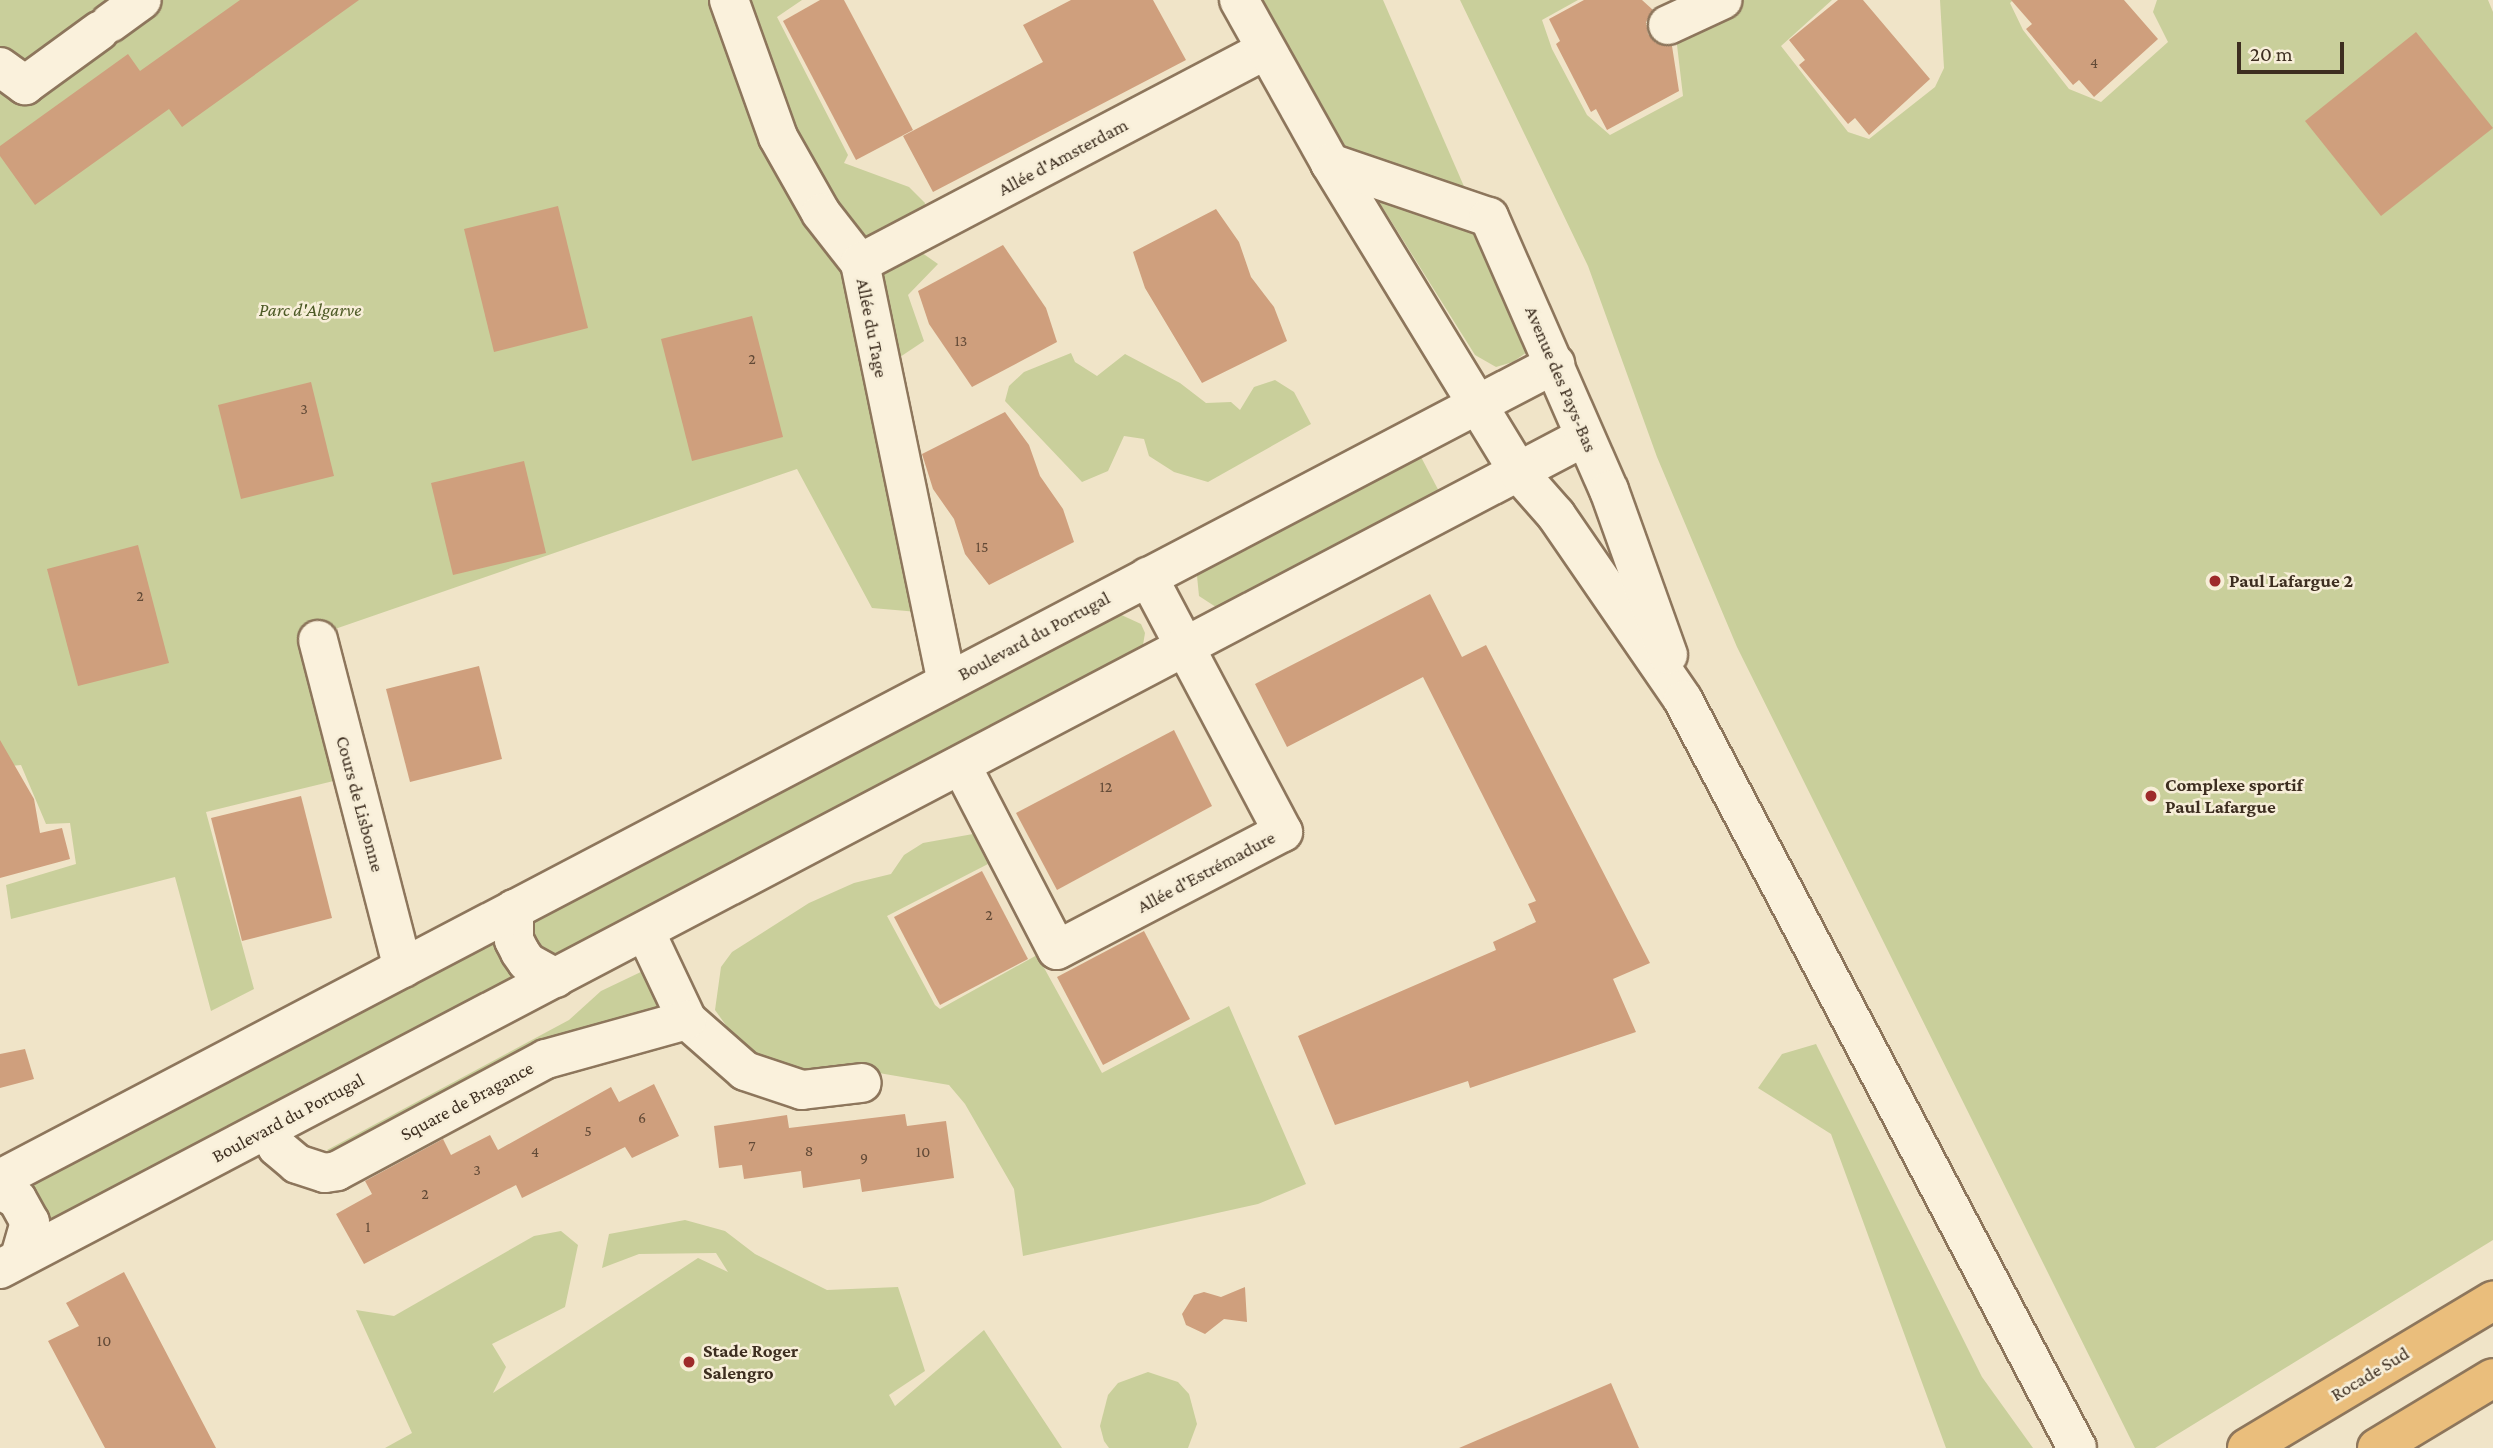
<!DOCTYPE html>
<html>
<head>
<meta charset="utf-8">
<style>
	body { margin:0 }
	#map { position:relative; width:2493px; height:1448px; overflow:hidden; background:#f0e4c8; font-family:"Crimson Pro",serif }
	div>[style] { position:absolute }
	.green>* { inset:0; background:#c9cf9b }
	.building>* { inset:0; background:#cf9f7d }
	.roads { filter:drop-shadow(2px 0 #8d765c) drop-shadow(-2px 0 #8d765c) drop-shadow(0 2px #8d765c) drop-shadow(0 -2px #8d765c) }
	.minor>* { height:38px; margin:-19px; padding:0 19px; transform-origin:19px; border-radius:19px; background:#faf1dc }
	.tertiary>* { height:38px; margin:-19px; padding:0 19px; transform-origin:19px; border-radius:19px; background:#faf1dc }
	.secondary>* { height:38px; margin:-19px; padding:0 19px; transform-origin:19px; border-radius:19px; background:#faf1dc }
	.trunk>* { height:38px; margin:-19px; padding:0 19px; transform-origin:19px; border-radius:19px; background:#eabe7c }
	.dots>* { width:19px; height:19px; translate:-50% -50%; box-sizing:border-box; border:4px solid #f7eed8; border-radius:50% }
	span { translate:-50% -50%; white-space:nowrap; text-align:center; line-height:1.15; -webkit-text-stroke:5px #f7eed8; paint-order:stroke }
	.number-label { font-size:16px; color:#624a37 }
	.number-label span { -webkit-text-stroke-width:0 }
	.street-label { font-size:19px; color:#3d2e20 }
	.park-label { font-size:19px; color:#4d5a26; font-style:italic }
	.poi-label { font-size:19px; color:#3d2e20; font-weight:700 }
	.left { translate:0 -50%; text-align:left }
	.scale { position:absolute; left:2237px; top:42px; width:107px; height:32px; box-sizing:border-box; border:4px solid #3d2e20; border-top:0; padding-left:9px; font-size:21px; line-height:24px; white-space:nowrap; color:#3d2e20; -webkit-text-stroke:5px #f7eed8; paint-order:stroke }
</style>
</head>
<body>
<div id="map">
	<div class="green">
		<i style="clip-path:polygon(0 0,802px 0,777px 17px,848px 155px,844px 163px,909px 187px,925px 203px,915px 248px,938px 264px,908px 295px,924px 341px,873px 375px,918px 612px,872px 608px,797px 469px,335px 629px,304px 656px,346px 778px,206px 812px,254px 989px,211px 1011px,175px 877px,11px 919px,6px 885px,76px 864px,70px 823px,46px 824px,21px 765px,0 767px)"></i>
		<i style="clip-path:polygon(1261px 0,1383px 0,1529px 336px,1527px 352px,1513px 362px,1496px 367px,1475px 355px,1324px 114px)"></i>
		<i style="clip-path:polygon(1460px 0,1578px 0,1542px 20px,1552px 49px,1587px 115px,1610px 135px,1683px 96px,1675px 28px,1733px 0,1832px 0,1781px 46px,1848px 132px,1869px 139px,1935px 87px,1944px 68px,1940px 0,2013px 0,2010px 3px,2023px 30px,2069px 89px,2101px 102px,2168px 42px,2153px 12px,2157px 0,2488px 0,2493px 12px,2493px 1240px,2155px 1448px,2135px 1448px,1737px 647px,1657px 457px,1588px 266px)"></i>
		<i style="clip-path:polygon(1071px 353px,1075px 362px,1097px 376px,1125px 354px,1180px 383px,1206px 403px,1231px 402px,1240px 410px,1254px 387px,1275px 380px,1294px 392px,1311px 424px,1208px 482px,1174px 472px,1149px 456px,1144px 439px,1124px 436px,1108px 471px,1082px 482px,1005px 401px,1009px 386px,1024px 372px)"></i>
		<i style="clip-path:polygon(1421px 457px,1442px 497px,1222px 611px,1199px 596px,1197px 576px,1203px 566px)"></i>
		<i style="clip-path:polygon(1115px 612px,1141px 624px,1145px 633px,1142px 651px,557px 961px,542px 961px,528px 923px)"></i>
		<i style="clip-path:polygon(973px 834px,988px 864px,887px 916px,935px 1005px,940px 1009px,1037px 955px,1102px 1073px,1229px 1006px,1306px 1184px,1258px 1204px,1023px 1256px,1014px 1189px,965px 1104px,949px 1085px,873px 1072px,801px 1078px,753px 1063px,715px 1010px,721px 967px,732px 952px,809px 903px,854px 883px,891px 874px,904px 855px,923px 843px)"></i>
		<i style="clip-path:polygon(497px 933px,525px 972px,44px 1229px,21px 1184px)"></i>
		<i style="clip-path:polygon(645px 970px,663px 1002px,654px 1019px,332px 1156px,327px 1150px,569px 1020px,601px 991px)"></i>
		<i style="clip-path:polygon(1816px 1044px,1982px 1377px,2033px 1448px,1946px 1448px,1831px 1134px,1758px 1088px,1782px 1054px)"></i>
		<i style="clip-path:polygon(685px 1220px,725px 1231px,755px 1254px,827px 1290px,898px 1287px,925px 1371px,889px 1395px,895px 1406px,984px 1330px,1062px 1448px,385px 1448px,412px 1433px,356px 1310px,394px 1316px,534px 1236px,561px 1231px,578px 1245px,565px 1307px,492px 1344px,506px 1367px,493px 1393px,698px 1258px,728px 1272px,716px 1253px,639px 1254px,602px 1268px,609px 1234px)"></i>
		<i style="clip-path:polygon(1148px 1372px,1178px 1382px,1189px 1394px,1197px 1424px,1188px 1448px,1109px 1448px,1104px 1441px,1100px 1426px,1108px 1395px,1118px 1383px)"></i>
	</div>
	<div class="building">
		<i style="clip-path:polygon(240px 0,359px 0,182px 127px,169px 109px,35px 205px,0 156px,0 146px,128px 54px,140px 71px)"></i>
		<i style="clip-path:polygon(820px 0,844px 0,913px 130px,856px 160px,783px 21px)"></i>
		<i style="clip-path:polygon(1071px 0,1153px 0,1186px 60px,933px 192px,903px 136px,1043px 62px,1023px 25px)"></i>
		<i style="clip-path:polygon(1584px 0,1642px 0,1653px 10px,1646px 22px,1648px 34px,1656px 43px,1672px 46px,1679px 91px,1607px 130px,1596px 109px,1591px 112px,1556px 44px,1560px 41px,1549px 19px)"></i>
		<i style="clip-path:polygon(1838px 0,1863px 0,1930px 79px,1869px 135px,1855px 118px,1848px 124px,1799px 65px,1805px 60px,1789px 40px)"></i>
		<i style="clip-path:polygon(2011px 0,2124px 0,2158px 39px,2094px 97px,2079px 80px,2073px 85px,2026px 29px,2032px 24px)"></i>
		<i style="clip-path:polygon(2416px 32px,2493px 128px,2381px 216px,2305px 121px)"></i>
		<i style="clip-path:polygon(558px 206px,588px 328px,494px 352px,464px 229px)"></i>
		<i style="clip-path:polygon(1216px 209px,1239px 242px,1251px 277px,1274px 307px,1287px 341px,1202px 383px,1145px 288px,1133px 252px)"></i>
		<i style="clip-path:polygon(1003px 245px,1046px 308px,1057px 342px,972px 387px,929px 324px,918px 291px)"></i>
		<i style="clip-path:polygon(752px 316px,783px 437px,692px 461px,661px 339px)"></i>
		<i style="clip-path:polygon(311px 382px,334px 476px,241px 499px,218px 405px)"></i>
		<i style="clip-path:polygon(1005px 412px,1029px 445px,1040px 476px,1063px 509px,1074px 542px,989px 585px,965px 554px,954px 519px,933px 489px,922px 454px)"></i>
		<i style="clip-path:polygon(524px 461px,546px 553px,453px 575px,431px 483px)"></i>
		<i style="clip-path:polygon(138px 545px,169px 663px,78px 686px,47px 569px)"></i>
		<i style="clip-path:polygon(1430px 594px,1462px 657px,1486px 645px,1650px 963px,1613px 979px,1636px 1032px,1470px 1088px,1468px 1081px,1335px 1125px,1298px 1036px,1496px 950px,1493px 942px,1536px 922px,1528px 904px,1536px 901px,1423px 677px,1287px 747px,1255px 684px)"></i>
		<i style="clip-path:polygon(479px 666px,502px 759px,410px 782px,386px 689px)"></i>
		<i style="clip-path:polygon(1174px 730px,1212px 806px,1057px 890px,1016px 813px)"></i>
		<i style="clip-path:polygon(0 740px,34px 799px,40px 833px,62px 828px,70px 859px,0 878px)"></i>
		<i style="clip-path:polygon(301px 796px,332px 918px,242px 941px,211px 818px)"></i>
		<i style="clip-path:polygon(982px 871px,1028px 959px,940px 1005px,894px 917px)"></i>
		<i style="clip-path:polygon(1144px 931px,1190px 1019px,1103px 1065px,1057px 977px)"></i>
		<i style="clip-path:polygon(25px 1049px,34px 1079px,0 1088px,0 1054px)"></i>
		<i style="clip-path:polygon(654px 1084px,679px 1136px,632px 1158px,625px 1147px,522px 1198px,516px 1185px,364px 1264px,336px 1214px,372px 1194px,365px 1181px,443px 1139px,451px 1155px,490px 1135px,498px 1150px,611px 1087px,619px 1102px)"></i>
		<i style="clip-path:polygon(905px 1114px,907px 1126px,946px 1121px,954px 1178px,862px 1192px,860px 1179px,803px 1188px,801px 1171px,744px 1179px,742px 1165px,719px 1168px,714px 1126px,787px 1115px,789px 1128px)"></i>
		<i style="clip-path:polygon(124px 1272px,135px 1293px,216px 1448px,105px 1448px,48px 1341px,79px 1326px,66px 1303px)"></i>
		<i style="clip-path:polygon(1245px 1287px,1247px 1322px,1224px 1319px,1205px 1334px,1186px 1325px,1182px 1314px,1194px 1295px,1204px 1292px,1221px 1297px)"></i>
		<i style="clip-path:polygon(1611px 1383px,1639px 1448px,1459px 1448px)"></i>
	</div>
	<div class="roads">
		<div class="minor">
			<i style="left:729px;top:0;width:145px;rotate:70.3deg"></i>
			<i style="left:778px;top:137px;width:87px;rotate:60.5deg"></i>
			<i style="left:821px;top:213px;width:63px;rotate:52deg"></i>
			<i style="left:860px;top:263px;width:428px;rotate:78.3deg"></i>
			<i style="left:110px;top:23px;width:39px;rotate:-36deg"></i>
			<i style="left:1668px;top:25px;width:60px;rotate:-24.8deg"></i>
			<i style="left:0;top:67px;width:31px;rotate:36deg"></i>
			<i style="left:25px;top:85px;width:92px;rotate:-36.1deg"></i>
			<i style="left:860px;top:263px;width:458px;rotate:-27.7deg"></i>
			<i style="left:318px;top:640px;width:339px;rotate:75.5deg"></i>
			<i style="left:961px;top:765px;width:208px;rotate:62.6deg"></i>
			<i style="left:1057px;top:950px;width:255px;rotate:-27.6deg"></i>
			<i style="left:1283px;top:832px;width:289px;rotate:-117.9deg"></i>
			<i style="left:514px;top:909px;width:31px;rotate:90deg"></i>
			<i style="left:514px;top:940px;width:13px;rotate:63deg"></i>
			<i style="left:520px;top:952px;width:12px;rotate:55deg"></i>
			<i style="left:527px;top:962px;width:33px;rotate:29deg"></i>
			<i style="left:645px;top:931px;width:98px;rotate:64.7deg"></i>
			<i style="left:687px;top:1020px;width:77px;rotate:41.3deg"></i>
			<i style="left:745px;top:1071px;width:60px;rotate:18.4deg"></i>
			<i style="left:802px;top:1090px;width:60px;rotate:-6.7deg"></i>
			<i style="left:268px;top:1129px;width:20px;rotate:63deg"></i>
			<i style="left:277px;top:1147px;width:26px;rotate:40deg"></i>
			<i style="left:297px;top:1164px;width:29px;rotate:18deg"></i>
			<i style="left:325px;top:1173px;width:12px;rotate:-9deg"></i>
			<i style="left:337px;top:1171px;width:237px;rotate:-28.2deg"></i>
			<i style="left:546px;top:1059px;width:146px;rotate:-15.5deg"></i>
			<i style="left:0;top:1190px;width:19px;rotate:28deg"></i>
			<i style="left:17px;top:1199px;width:26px;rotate:61deg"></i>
			<i style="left:30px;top:1222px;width:37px;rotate:106deg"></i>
		</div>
		<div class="tertiary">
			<i style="left:0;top:1179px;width:1756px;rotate:-27.66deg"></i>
			<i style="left:0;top:1269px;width:1789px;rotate:-27.71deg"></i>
		</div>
		<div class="secondary">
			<i style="left:1239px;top:0;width:187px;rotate:60.8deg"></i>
			<i style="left:1330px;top:163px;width:363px;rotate:58.6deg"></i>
			<i style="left:1519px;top:473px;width:56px;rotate:48.6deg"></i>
			<i style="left:1556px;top:515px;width:224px;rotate:55.5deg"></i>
			<i style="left:1683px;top:700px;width:845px;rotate:62.22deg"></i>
			<i style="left:1330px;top:163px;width:168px;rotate:18.8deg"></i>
			<i style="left:1489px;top:217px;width:298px;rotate:66.3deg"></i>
			<i style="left:1609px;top:490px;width:175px;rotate:70.3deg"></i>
		</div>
		<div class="trunk">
			<i style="left:2247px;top:1448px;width:287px;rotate:-30.9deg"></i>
			<i style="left:2377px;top:1448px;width:135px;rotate:-31.1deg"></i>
		</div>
	</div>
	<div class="dots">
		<i style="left:2215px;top:581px;background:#9e2a2b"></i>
		<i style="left:2151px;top:796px;background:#9e2a2b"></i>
		<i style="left:689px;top:1362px;background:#9e2a2b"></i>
	</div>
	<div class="number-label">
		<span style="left:2094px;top:63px">4</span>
		<span style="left:961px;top:341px">13</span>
		<span style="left:752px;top:359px">2</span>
		<span style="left:304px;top:409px">3</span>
		<span style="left:982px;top:547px">15</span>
		<span style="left:140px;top:596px">2</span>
		<span style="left:1106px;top:787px">12</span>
		<span style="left:989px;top:915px">2</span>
		<span style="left:642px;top:1118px">6</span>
		<span style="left:588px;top:1131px">5</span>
		<span style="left:752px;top:1146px">7</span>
		<span style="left:809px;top:1151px">8</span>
		<span style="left:535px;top:1152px">4</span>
		<span style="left:923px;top:1152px">10</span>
		<span style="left:864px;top:1158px">9</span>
		<span style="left:477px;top:1170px">3</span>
		<span style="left:425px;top:1194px">2</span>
		<span style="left:368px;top:1227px">1</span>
		<span style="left:104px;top:1341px">10</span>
	</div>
	<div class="street-label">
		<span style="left:1063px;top:157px;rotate:-28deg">Allée d'Amsterdam</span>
		<span style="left:872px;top:328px;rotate:79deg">Allée du Tage</span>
		<span style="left:1561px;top:379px;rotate:67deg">Avenue des Pays-Bas</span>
		<span style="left:1034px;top:636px;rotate:-28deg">Boulevard du Portugal</span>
		<span style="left:360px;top:804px;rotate:75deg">Cours de Lisbonne</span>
		<span style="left:1206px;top:872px;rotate:-28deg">Allée d'Estrémadure</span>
		<span style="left:467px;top:1101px;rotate:-28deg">Square de Bragance</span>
		<span style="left:288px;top:1118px;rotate:-28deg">Boulevard du Portugal</span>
		<span style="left:2370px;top:1374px;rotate:-31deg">Rocade Sud</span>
	</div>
	<div class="park-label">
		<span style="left:310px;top:310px">Parc d'Algarve</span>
	</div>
	<div class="poi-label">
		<span class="left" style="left:2229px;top:581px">Paul Lafargue 2</span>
		<span class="left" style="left:2165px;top:796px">Complexe sportif<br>Paul Lafargue</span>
		<span class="left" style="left:703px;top:1362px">Stade Roger<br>Salengro</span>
	</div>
	<div class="scale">20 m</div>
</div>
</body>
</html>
